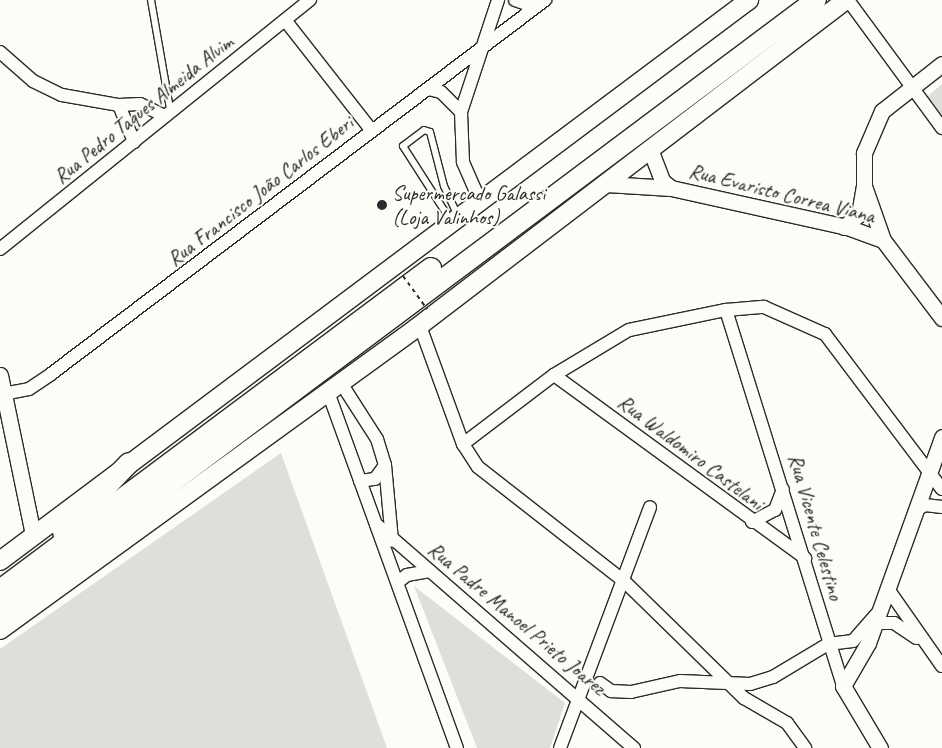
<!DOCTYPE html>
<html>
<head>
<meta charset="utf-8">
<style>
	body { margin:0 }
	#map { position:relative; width:942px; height:748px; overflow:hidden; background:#fdfcf7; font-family:Caveat,sans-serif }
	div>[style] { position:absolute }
	.green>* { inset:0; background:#dfdeda }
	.roads { filter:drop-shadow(1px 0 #2b2b2b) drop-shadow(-1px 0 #2b2b2b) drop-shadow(0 1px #2b2b2b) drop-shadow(0 -1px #2b2b2b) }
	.service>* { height:6px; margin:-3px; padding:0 3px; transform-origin:3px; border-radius:3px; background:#fdfcf7 }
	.minor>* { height:12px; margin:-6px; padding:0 6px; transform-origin:6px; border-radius:6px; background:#fdfcf7 }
	.tertiary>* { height:15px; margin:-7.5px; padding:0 7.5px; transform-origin:7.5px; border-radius:7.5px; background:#fdfcf7 }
	.secondary>* { height:18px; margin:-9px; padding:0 9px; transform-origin:9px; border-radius:9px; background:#fdfcf7 }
	.primary>* { height:20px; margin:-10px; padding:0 10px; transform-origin:10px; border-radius:10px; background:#fdfcf7 }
	.path-bridge>* { height:2px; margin-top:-1px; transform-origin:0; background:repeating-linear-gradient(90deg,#2b2b2b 0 4px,transparent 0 8px) }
	.dots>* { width:14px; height:14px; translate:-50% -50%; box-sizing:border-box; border:2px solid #fdfcf7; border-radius:50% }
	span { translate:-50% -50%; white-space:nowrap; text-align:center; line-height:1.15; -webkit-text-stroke:4px #fdfcf7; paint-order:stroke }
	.street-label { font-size:21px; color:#2b2b2b }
	.poi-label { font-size:21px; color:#2b2b2b }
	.left { translate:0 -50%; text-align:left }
</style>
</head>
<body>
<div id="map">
	<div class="green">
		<i style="clip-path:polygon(942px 84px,942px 115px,928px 96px)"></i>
		<i style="clip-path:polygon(281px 453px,387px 748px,0 748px,0 649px)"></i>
		<i style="clip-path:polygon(414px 586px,565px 703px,550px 748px,477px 748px)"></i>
	</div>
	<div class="roads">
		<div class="service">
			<i style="left:151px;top:0;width:111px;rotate:80.1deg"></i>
			<i style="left:451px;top:221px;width:89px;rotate:-122.6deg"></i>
			<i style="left:403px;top:146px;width:26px;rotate:-37deg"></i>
			<i style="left:424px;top:130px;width:6px;rotate:18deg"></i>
			<i style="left:430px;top:132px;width:56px;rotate:75.5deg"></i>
			<i style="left:444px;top:186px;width:33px;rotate:65deg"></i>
		</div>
		<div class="minor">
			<i style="left:515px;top:0;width:21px;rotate:19deg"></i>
			<i style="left:848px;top:0;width:159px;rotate:53.7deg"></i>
			<i style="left:285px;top:20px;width:141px;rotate:51.9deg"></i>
			<i style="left:0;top:52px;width:44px;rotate:41.3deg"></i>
			<i style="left:33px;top:81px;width:32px;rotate:26deg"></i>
			<i style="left:62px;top:95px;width:58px;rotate:10deg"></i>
			<i style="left:119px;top:105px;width:21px;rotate:-3deg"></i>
			<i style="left:140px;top:104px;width:25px;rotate:26deg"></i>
			<i style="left:428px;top:89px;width:13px;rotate:13deg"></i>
			<i style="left:441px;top:92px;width:28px;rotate:45deg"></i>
			<i style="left:119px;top:105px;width:40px;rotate:68deg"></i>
			<i style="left:480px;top:201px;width:43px;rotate:-113.6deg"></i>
			<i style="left:463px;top:162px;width:50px;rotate:-92.3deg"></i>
			<i style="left:461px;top:112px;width:118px;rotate:-71.7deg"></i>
			<i style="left:0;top:249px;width:398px;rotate:-38.8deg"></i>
			<i style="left:726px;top:310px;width:394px;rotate:72.7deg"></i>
			<i style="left:420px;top:326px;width:126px;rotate:70deg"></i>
			<i style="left:463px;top:444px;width:27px;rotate:57deg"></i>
			<i style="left:478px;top:467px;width:185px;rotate:38deg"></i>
			<i style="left:624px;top:581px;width:168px;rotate:44.3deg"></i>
			<i style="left:744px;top:698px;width:50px;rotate:30.2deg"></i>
			<i style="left:787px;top:723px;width:31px;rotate:54deg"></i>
			<i style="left:554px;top:375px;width:311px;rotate:36.1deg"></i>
			<i style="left:341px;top:383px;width:67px;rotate:57.3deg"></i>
			<i style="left:377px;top:439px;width:27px;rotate:73deg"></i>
			<i style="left:385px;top:465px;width:76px;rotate:84.7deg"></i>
			<i style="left:328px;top:392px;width:379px;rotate:70.1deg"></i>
			<i style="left:3px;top:394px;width:26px;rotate:-11deg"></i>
			<i style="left:29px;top:389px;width:27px;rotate:-34deg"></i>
			<i style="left:51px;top:374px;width:620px;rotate:-37.13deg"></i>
			<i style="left:463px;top:444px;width:114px;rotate:-37.2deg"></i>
			<i style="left:554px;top:375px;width:87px;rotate:-31deg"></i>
			<i style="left:629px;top:330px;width:99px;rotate:-11.7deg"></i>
			<i style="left:726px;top:310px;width:38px;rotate:-5deg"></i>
			<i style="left:764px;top:307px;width:67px;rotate:23.9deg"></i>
			<i style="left:825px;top:334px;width:194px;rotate:53deg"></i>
			<i style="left:360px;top:481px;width:15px;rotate:-8deg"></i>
			<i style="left:375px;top:479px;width:17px;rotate:-54deg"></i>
			<i style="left:916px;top:510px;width:10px;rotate:-29deg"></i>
			<i style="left:925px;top:505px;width:17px;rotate:7deg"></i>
			<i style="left:752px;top:522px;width:26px;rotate:-28deg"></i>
			<i style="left:775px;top:510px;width:22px;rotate:-69deg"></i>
			<i style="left:376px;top:524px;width:342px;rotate:41deg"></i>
			<i style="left:398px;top:582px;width:11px;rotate:-38deg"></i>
			<i style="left:407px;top:575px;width:23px;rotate:-10deg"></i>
			<i style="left:888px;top:589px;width:94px;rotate:55deg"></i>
			<i style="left:875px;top:623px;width:19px"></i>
			<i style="left:894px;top:623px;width:27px;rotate:34deg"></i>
			<i style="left:600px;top:683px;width:14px;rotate:36deg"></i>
			<i style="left:611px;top:691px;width:20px;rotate:3deg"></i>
			<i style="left:631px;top:692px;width:50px;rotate:-12.7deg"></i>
			<i style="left:680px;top:681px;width:70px;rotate:2.5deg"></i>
			<i style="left:750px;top:684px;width:24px;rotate:-17deg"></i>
			<i style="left:773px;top:677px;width:64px;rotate:-31deg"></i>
			<i style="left:828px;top:644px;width:25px;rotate:-7deg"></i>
			<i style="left:853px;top:641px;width:35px;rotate:-49deg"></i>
			<i style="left:560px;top:748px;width:257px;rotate:-69.5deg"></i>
		</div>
		<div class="tertiary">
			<i style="left:942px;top:64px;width:76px;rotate:141.9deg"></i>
			<i style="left:882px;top:111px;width:46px;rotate:113.2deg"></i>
			<i style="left:864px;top:153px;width:33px;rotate:90deg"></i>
			<i style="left:864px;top:186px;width:57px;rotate:70.6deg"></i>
			<i style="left:883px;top:240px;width:98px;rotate:52.9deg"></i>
			<i style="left:650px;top:149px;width:34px;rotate:69deg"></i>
			<i style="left:662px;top:181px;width:11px;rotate:38deg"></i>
			<i style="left:606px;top:184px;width:65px;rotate:3.5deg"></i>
			<i style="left:671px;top:188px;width:180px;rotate:12.5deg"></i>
			<i style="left:847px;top:227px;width:38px;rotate:20deg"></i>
			<i style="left:844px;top:227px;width:20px;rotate:-41deg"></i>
			<i style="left:859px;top:214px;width:28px;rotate:-80deg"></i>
			<i style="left:0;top:375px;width:163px;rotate:78.3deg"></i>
			<i style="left:880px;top:748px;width:72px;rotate:-120.8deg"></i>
			<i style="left:843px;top:686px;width:50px;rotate:-59.8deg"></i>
			<i style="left:868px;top:643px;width:219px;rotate:-70.2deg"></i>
		</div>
		<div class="secondary">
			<i style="left:0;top:561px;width:936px;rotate:-36.83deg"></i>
			<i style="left:0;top:630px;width:513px;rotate:-35.95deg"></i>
			<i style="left:415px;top:329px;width:542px;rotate:-37.36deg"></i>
		</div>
		<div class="primary">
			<i style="left:63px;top:532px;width:95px;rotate:-46.3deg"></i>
			<i style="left:0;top:590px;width:538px;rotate:-36.76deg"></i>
			<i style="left:0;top:611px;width:1019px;rotate:-36.82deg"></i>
		</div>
	</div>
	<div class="path-bridge">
		<i style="left:403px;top:276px;width:41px;rotate:54deg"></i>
	</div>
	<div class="dots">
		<i style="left:382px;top:205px;background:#2b2b2b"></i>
	</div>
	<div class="street-label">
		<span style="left:143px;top:109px;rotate:-39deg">Rua Pedro Taques Almeida Alvim</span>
		<span style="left:260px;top:191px;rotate:-38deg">Rua Francisco João Carlos Eberi</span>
		<span style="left:782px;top:193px;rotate:14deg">Rua Evaristo Correa Viana</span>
		<span style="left:691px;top:452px;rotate:37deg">Rua Waldomiro Castelani</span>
		<span style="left:816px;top:527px;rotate:74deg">Rua Vicente Celestino</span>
		<span style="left:517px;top:618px;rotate:40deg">Rua Padre Manoel Prieto Joarez</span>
	</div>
	<div class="poi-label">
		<span class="left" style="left:392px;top:205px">Supermercado Galassi<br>(Loja Valinhos)</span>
	</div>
</div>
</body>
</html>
